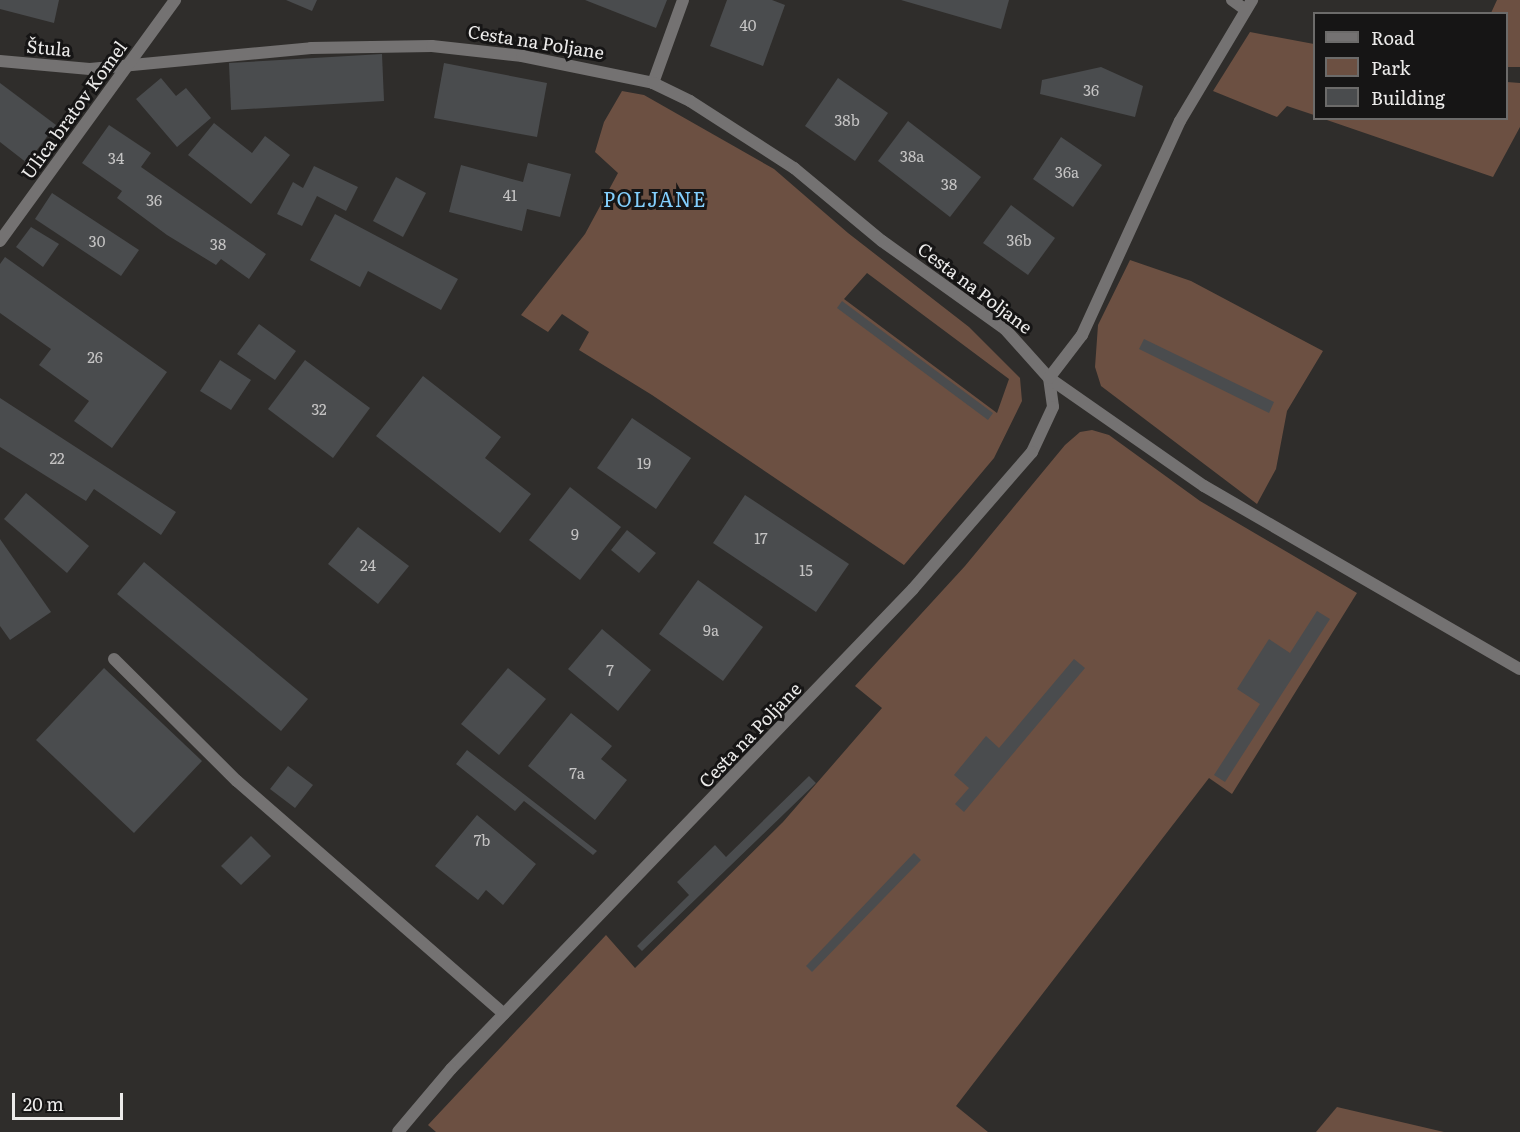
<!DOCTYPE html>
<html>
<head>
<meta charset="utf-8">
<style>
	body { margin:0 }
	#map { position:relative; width:1520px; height:1132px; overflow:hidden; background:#2f2d2b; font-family:Literata,serif }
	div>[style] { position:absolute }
	.green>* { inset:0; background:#6c5042 }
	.building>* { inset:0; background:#4a4c4e }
	.service>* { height:12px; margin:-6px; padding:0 6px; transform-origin:6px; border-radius:6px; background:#747272 }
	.minor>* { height:12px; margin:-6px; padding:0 6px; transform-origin:6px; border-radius:6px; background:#747272 }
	span { translate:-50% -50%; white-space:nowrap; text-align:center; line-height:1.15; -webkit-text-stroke:6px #161515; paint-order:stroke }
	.number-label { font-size:15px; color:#c4c3c3 }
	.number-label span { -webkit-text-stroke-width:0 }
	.street-label { font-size:18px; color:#ecebea }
	.neighbourhood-label { font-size:20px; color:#82cefc; letter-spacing:1.5px }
	.legend { position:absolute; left:1313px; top:12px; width:195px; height:108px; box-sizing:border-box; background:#161515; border:2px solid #6c6b6a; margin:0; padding:8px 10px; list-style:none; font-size:18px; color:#ecebea }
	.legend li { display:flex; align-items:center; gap:12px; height:30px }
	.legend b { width:30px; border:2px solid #6c6b6a }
	.scale { position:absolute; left:12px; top:1093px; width:111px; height:27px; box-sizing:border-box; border:3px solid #ecebea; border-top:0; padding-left:8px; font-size:18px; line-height:21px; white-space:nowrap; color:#ecebea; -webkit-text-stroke:4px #161515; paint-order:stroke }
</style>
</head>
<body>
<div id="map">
	<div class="green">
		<i style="clip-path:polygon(1497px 0,1520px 0,1520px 67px,1507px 67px,1506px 14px,1491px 13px)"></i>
		<i style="clip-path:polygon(1250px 32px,1314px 44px,1314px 115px,1287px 106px,1277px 117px,1213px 91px)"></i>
		<i style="clip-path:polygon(1507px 82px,1520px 83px,1520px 127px,1493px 177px,1324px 119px,1506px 118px)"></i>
		<i style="clip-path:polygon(evenodd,622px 91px,644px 95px,774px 169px,848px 233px,969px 327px,1020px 378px,1022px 401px,994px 458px,904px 565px,652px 395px,579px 350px,589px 332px,562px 314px,548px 332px,521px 315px,585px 234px,618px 173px,595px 152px,604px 122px,622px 91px,867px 273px,1009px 379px,997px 413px,844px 299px,867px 273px)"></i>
		<i style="clip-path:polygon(1130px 260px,1191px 281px,1323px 351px,1287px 411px,1276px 469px,1257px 504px,1101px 386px,1095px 367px,1098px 325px)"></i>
		<i style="clip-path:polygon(1092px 430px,1109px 435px,1200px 501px,1357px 593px,1232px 794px,1209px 778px,956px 1106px,988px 1132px,436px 1132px,428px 1125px,606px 935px,635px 968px,783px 822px,882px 708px,855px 686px,965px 566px,1065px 445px,1080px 432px)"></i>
		<i style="clip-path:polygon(1337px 1107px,1444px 1132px,1316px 1132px)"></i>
	</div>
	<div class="building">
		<i style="clip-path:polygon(0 0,59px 0,54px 23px,0 9px)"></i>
		<i style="clip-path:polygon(286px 0,317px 0,312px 11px)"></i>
		<i style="clip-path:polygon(585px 0,667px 0,656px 28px)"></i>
		<i style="clip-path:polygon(727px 0,772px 0,785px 5px,763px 66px,710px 46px)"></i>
		<i style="clip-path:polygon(901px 0,1009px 0,1001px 29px)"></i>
		<i style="clip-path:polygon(382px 54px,384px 101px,231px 110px,229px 63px)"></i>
		<i style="clip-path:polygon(444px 63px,547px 83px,537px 137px,434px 118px)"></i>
		<i style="clip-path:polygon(1101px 67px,1143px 86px,1135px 117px,1040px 94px,1042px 80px)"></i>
		<i style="clip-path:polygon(161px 78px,176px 96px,186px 88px,211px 118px,177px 147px,136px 99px)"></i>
		<i style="clip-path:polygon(838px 78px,888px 113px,855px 161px,805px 126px)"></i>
		<i style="clip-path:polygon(0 83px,56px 125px,27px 163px,0 142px)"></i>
		<i style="clip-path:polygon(908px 121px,981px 177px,950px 217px,878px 161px)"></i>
		<i style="clip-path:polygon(214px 123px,252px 153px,265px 136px,290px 155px,251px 204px,188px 155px)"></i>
		<i style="clip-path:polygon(109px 125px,151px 153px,141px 167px,266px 254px,249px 279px,221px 259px,216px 265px,167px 235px,117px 198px,122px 191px,82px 163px)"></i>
		<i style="clip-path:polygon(1061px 137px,1102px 165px,1073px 207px,1033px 179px)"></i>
		<i style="clip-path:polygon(528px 163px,571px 174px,560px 217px,527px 209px,522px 231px,449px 212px,461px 165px,523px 182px)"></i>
		<i style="clip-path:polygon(314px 166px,358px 187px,346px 211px,317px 196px,302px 226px,277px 214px,293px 182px,303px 188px)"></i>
		<i style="clip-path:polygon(396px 177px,426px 193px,403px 237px,373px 221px)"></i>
		<i style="clip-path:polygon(52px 193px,139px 250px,121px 276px,35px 219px)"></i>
		<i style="clip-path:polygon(1011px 205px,1055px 238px,1028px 275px,983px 243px)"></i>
		<i style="clip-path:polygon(335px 214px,458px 279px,441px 310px,368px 271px,360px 287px,310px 260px)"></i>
		<i style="clip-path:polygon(31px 227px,59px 244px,43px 267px,16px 247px)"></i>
		<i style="clip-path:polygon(5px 257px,167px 372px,112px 448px,74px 421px,89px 401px,39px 365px,51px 349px,0 313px,0 264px)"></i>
		<i style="clip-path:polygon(842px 301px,993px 413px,988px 420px,837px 308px)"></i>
		<i style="clip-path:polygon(259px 324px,296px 351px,275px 380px,237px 354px)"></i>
		<i style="clip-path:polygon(1144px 339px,1274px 402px,1269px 413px,1139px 349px)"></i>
		<i style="clip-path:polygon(220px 360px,251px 380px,231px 410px,200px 391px)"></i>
		<i style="clip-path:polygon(305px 360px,370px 408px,333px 458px,268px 409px)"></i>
		<i style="clip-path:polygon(423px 376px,501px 437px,485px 458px,531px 494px,500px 533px,376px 436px)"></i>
		<i style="clip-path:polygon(0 398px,176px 512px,161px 535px,94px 489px,86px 501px,0 447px)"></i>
		<i style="clip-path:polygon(632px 418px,691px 458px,656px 509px,597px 468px)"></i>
		<i style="clip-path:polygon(570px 487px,621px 527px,580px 580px,529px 540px)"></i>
		<i style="clip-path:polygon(26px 493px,89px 546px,67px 573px,4px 519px)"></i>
		<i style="clip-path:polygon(745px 495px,849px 564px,816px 612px,713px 543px)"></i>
		<i style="clip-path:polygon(358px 527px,409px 566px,378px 604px,328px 564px)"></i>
		<i style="clip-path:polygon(627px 530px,656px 553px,639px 573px,611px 550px)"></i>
		<i style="clip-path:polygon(0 539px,51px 612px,10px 640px,0 626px)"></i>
		<i style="clip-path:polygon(144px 562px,308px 699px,281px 731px,117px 594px)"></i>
		<i style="clip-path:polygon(698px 580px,763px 627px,723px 681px,659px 634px)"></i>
		<i style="clip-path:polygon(1317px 611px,1330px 619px,1225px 782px,1214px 775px,1260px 704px,1237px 689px,1269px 639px,1290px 653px)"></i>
		<i style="clip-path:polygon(602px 629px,651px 670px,618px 711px,568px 669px)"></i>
		<i style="clip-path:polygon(1074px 659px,1085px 668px,964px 812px,955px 804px,969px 788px,954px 775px,986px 736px,999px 748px)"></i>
		<i style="clip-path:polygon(104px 668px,202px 761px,134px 833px,36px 740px)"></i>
		<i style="clip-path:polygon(508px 668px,546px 699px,499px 755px,461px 724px)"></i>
		<i style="clip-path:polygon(571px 713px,612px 746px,601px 759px,627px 780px,595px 820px,528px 766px)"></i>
		<i style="clip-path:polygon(467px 750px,597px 851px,593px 855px,524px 801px,515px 811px,456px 764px)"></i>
		<i style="clip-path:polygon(288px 766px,313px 785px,295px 808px,270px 789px)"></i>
		<i style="clip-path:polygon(809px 776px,816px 783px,642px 951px,637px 946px,689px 895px,677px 882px,715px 845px,726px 857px)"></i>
		<i style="clip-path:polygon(477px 815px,536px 864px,503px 905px,486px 890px,478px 900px,435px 866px)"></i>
		<i style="clip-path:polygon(251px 836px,271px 856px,241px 885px,221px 866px)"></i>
		<i style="clip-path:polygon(914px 853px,921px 860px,812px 972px,806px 966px)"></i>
	</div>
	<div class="service">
		<i style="left:653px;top:83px;width:88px;rotate:-70.1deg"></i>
		<i style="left:114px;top:659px;width:173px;rotate:44.8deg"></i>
		<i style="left:237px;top:781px;width:354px;rotate:41.1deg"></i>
	</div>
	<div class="minor">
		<i style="left:1232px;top:0;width:17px;rotate:36deg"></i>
		<i style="left:0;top:61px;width:90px;rotate:5.1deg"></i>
		<i style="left:90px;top:69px;width:222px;rotate:-5.4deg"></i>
		<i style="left:311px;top:48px;width:121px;rotate:-0.9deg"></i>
		<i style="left:432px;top:46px;width:91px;rotate:6.3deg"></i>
		<i style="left:522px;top:56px;width:134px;rotate:11.6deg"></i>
		<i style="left:653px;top:83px;width:41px;rotate:25.9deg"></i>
		<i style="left:690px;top:101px;width:124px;rotate:32.8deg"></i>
		<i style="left:794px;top:168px;width:114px;rotate:39.7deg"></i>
		<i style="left:882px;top:241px;width:151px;rotate:35.6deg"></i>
		<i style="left:1005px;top:329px;width:66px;rotate:48.1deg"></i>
		<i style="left:1049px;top:378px;width:29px;rotate:82deg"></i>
		<i style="left:1053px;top:407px;width:50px;rotate:115deg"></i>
		<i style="left:1032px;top:452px;width:181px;rotate:131deg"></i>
		<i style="left:913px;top:589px;width:666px;rotate:133.91deg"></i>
		<i style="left:451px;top:1069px;width:82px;rotate:130.1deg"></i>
		<i style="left:0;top:241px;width:298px;rotate:-54deg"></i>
		<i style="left:1049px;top:378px;width:189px;rotate:34.9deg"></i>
		<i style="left:1204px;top:486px;width:365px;rotate:30.1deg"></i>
		<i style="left:1049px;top:378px;width:54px;rotate:-52.5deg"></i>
		<i style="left:1082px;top:335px;width:235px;rotate:-65.4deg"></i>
		<i style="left:1180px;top:121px;width:141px;rotate:-59.2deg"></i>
	</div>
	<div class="number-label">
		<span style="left:748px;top:25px">40</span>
		<span style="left:1091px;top:90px">36</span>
		<span style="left:847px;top:120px">38b</span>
		<span style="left:912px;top:156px">38a</span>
		<span style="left:116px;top:158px">34</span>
		<span style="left:1067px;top:172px">36a</span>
		<span style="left:949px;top:184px">38</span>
		<span style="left:510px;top:195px">41</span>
		<span style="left:154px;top:200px">36</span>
		<span style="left:1019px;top:240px">36b</span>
		<span style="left:97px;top:241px">30</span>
		<span style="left:218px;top:244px">38</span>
		<span style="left:95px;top:357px">26</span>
		<span style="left:319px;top:409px">32</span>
		<span style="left:57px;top:458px">22</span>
		<span style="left:644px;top:463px">19</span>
		<span style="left:575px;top:534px">9</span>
		<span style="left:761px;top:538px">17</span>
		<span style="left:368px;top:565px">24</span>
		<span style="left:806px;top:570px">15</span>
		<span style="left:711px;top:630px">9a</span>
		<span style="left:610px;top:670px">7</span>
		<span style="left:577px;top:773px">7a</span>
		<span style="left:482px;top:840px">7b</span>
	</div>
	<div class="street-label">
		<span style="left:536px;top:42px;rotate:9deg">Cesta na Poljane</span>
		<span style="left:49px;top:48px;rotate:5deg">Štula</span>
		<span style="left:74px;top:110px;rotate:-54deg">Ulica bratov Komel</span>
		<span style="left:975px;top:288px;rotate:37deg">Cesta na Poljane</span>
		<span style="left:750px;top:735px;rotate:-46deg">Cesta na Poljane</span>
	</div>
	<div class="neighbourhood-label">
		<span style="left:655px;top:198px">POLJANE</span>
	</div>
	<ul class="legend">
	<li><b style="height:8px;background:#747272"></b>Road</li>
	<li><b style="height:16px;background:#6c5042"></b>Park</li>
	<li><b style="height:16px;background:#4a4c4e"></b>Building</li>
	</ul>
	<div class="scale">20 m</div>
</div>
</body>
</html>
